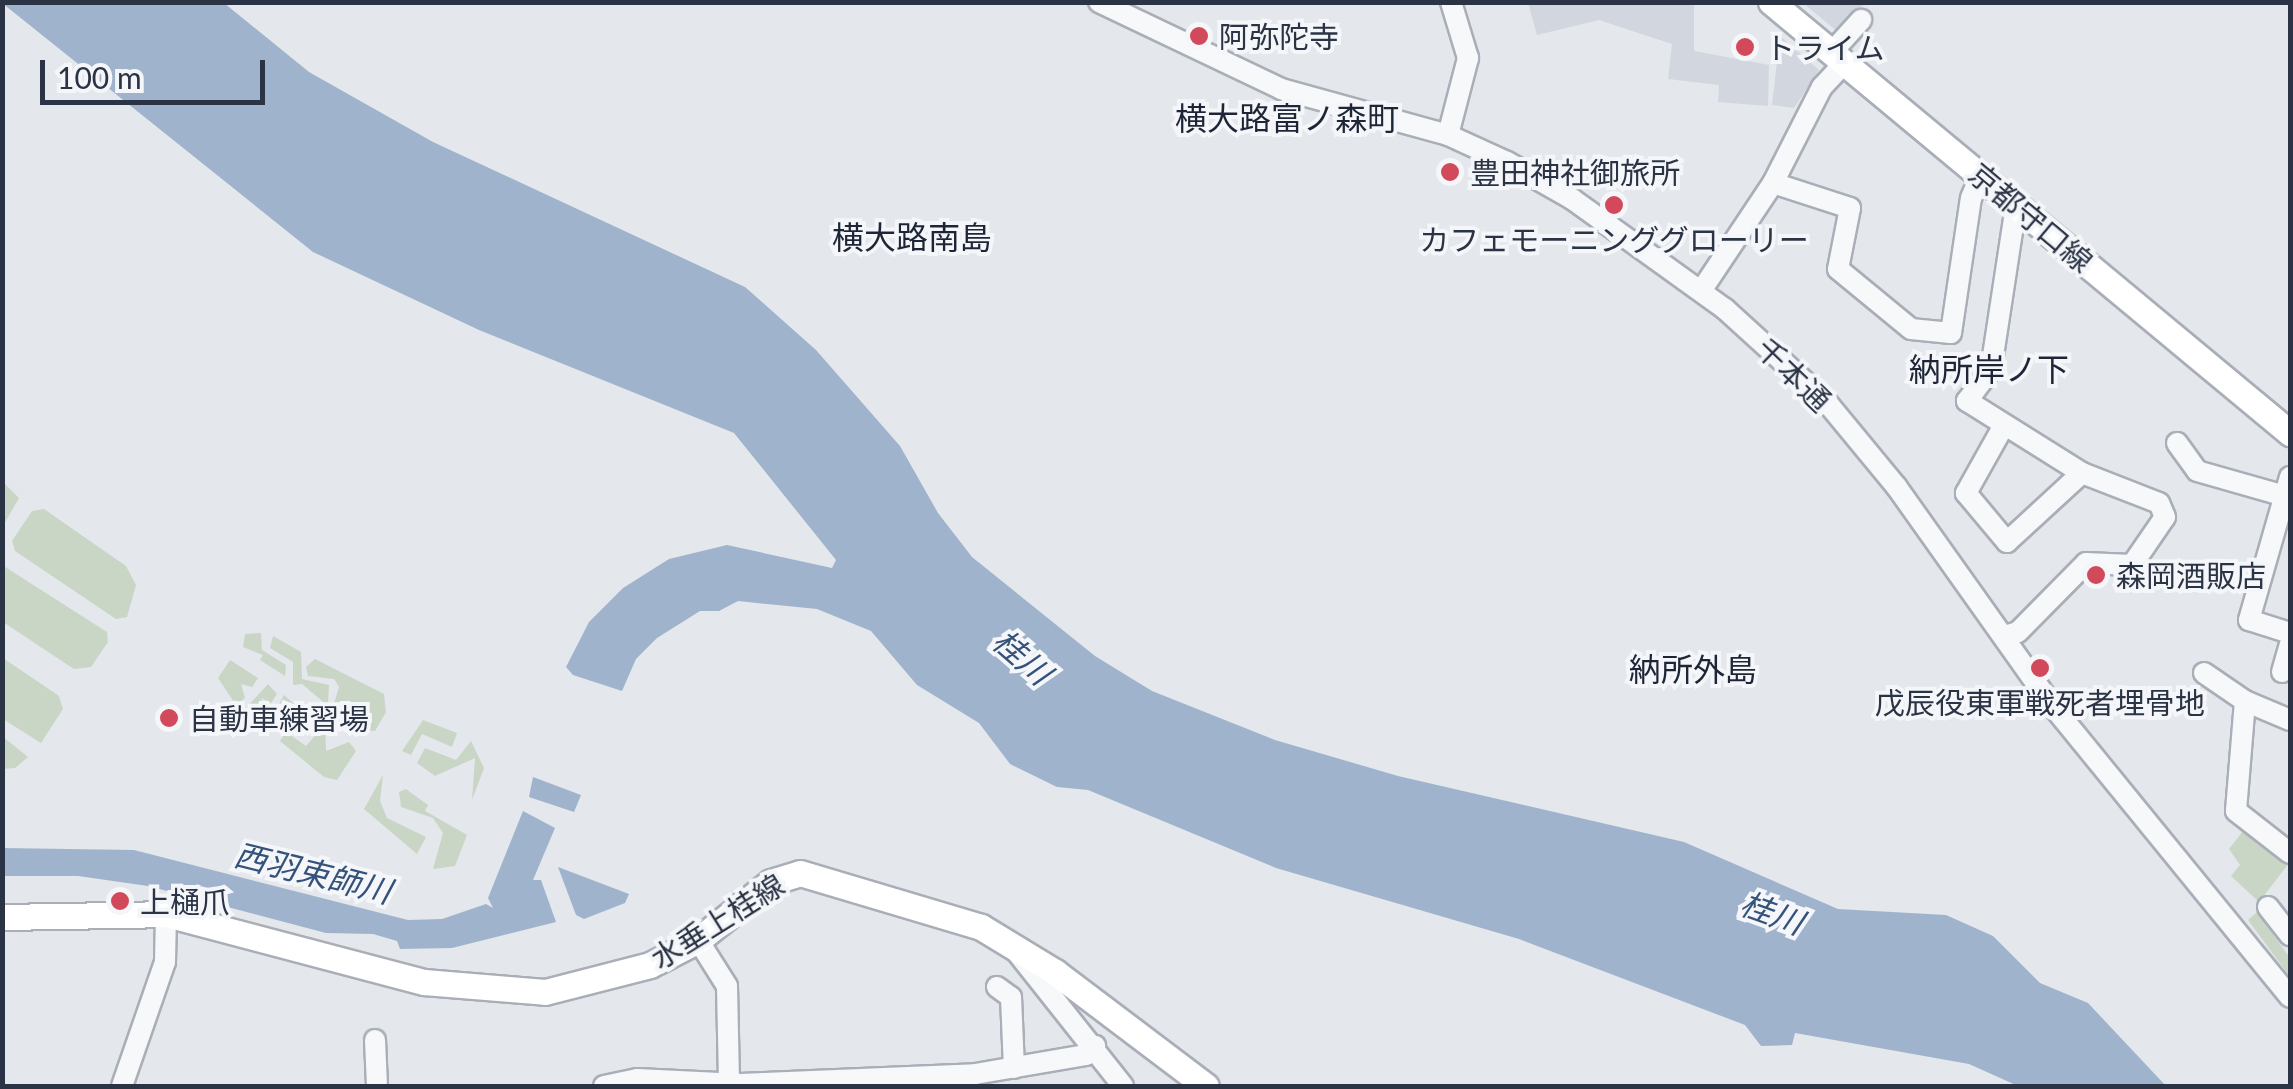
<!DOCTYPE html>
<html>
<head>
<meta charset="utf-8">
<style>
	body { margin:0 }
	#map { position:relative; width:2293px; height:1089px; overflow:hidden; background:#e4e7ec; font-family:Lato,"Noto Sans JP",sans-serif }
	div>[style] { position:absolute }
	.built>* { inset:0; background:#d2d6de }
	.green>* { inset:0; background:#c9d6c5 }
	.water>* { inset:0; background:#9fb4cc }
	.roads { filter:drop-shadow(2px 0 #a9aeb7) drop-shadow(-2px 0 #a9aeb7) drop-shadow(0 2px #a9aeb7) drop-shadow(0 -2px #a9aeb7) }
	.minor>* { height:20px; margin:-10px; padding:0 10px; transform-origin:10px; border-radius:10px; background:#f7f8fa }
	.major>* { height:25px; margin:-12.5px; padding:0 12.5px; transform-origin:12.5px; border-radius:12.5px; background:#fff }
	.dots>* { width:28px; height:28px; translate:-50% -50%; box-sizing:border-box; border:5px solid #f4f6f9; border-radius:50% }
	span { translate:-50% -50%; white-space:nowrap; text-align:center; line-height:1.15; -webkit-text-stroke:8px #f4f6f9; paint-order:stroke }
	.poi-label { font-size:30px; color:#2b3445 }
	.left { translate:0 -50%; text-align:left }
	.street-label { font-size:30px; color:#2b3445 }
	.neighbourhood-label { font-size:32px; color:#1d2536 }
	.water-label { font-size:32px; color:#34527a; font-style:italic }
	.frame { position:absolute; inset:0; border:5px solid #2b3445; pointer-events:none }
	.scale { position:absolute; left:40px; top:60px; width:225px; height:45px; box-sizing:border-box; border:5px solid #2b3445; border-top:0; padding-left:12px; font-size:30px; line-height:35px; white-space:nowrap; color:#2b3445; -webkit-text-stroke:8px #f4f6f9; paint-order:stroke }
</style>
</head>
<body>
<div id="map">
	<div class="built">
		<i style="clip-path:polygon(1528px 3px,1694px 3px,1694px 51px,1769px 65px,1768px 106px,1718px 102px,1719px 85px,1668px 79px,1672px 44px,1599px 20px,1537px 35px)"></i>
		<i style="clip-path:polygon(1803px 3px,1865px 3px,1838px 32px)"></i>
		<i style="clip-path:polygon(1780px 36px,1819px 70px,1794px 108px,1772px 105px)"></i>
	</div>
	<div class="green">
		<i style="clip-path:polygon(3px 482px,19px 498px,3px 526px)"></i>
		<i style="clip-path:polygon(44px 509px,126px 566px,136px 585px,127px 617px,116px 619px,15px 551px,12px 541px,32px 511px)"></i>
		<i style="clip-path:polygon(2px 565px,107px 632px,108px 642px,91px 667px,74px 669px,3px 622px)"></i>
		<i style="clip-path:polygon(261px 633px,262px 650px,286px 665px,285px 676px,260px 660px,263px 655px,243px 647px,245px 634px)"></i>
		<i style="clip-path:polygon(273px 636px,301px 652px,302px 679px,329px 685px,328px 706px,302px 684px,293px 685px,293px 662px,270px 648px)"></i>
		<i style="clip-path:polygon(3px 658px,59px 696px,63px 709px,41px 743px,3px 719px)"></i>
		<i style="clip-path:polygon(315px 659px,384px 694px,386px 712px,375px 731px,358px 730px,358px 703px,332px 710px,339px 687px,334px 679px,308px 676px,306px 667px)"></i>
		<i style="clip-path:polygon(230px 660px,258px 678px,252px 687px,241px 684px,245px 698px,236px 705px,218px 678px)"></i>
		<i style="clip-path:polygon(268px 684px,277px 694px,271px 703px,261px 698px,265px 708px,254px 721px,246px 708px)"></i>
		<i style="clip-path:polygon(284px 695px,308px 716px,302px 723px,280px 709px,266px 728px)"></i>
		<i style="clip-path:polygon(423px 720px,457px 733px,452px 747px,422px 734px,411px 755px,402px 751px)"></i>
		<i style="clip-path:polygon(325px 724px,326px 751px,349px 742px,356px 751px,337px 780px,324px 777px,280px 741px,286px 732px,306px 746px)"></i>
		<i style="clip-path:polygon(2px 736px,28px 757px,15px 768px,3px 769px)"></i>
		<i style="clip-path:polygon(471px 741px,484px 768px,472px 800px,475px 758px,435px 776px,417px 763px,425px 748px,456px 760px)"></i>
		<i style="clip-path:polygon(383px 775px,380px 801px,387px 818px,426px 837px,417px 854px,364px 809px)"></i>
		<i style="clip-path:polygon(406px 789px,428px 805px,425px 811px,467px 835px,455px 866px,433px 869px,443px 833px,433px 818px,401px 807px,399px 792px)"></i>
		<i style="clip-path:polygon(2247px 826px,2290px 862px,2259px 902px,2231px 876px,2240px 865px,2229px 849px)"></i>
		<i style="clip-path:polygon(2257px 912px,2290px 958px,2290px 977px,2248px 920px)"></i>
	</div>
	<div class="water">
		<i style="clip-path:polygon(2px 3px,224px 3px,309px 72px,433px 142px,745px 287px,816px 350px,900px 446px,938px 513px,972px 557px,1095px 656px,1152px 691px,1275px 740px,1398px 776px,1684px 842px,1838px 909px,1946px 915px,1993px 936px,2040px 983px,2088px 1003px,2166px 1086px,2018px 1086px,1969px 1064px,1795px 1033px,1792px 1045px,1761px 1046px,1745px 1025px,1519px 939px,1276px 868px,1088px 790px,1057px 787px,1010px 764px,979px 723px,917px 685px,871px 631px,817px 609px,738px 601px,719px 611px,700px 611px,657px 638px,636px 659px,622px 691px,573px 675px,566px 667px,589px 622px,623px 588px,669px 559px,727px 545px,832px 568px,836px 560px,734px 433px,479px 330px,313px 252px)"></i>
		<i style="clip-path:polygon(533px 777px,581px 795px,574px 812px,529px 797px)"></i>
		<i style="clip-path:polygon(523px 811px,555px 828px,533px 880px,541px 880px,556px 922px,452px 948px,400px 949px,397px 941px,373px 934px,326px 933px,148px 886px,78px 876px,3px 876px,3px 848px,134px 850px,408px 920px,442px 919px,486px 904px,493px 908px,488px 898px)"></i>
		<i style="clip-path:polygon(558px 867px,629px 894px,625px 903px,584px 919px,576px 915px)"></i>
	</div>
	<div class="roads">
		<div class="minor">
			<i style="left:1099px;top:2px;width:202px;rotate:25.5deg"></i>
			<i style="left:1281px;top:89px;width:173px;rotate:15.4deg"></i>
			<i style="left:1448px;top:135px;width:65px;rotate:24.6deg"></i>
			<i style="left:1507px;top:162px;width:75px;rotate:29.6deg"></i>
			<i style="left:1572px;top:199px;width:188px;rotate:35.7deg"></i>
			<i style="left:1725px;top:309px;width:135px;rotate:42.3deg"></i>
			<i style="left:1825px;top:400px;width:112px;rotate:50.5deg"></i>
			<i style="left:1896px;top:486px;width:267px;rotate:54.6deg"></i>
			<i style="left:2051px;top:704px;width:378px;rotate:50.8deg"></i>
			<i style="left:1831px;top:53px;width:45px;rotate:-47.7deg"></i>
			<i style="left:1448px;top:135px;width:80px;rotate:-75.4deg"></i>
			<i style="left:1468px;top:58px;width:59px;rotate:-106.9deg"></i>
			<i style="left:1773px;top:183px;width:81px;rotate:18deg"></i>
			<i style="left:1850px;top:208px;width:62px;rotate:101.1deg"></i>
			<i style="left:1838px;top:269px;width:94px;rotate:39.4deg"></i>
			<i style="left:1911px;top:329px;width:40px;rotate:5.7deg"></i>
			<i style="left:1951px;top:333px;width:136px;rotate:-81.6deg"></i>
			<i style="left:1971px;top:198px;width:25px;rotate:-67deg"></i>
			<i style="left:1701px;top:291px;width:130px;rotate:-56.3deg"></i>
			<i style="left:1773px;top:183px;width:108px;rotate:-63deg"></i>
			<i style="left:1822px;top:87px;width:33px;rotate:-47deg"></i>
			<i style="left:2003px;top:427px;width:76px;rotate:119.3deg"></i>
			<i style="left:1966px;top:493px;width:64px;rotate:50.1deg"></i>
			<i style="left:2007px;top:542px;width:102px;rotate:-42.6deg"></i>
			<i style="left:2177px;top:443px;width:34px;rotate:54deg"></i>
			<i style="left:2197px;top:471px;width:91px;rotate:15.9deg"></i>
			<i style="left:2290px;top:477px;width:149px;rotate:106deg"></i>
			<i style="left:2249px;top:620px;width:43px;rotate:17.6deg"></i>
			<i style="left:2008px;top:635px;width:10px;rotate:-17deg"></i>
			<i style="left:2018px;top:632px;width:97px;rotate:-45.4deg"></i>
			<i style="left:2086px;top:563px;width:46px;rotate:2.5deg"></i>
			<i style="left:2132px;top:565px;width:58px;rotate:-55.5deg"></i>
			<i style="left:2165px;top:517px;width:15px;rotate:-113deg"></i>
			<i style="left:2159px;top:503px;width:83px;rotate:-158.7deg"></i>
			<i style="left:2082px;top:473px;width:136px;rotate:-147.9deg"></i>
			<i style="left:1967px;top:401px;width:40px;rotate:-53deg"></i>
			<i style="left:1991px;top:369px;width:166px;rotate:-81.3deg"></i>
			<i style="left:2282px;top:672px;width:29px;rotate:-74deg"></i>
			<i style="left:2204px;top:673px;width:50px;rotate:34.3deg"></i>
			<i style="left:2290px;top:720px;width:49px;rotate:-157.1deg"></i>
			<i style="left:2245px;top:701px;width:110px;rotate:94.7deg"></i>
			<i style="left:2236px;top:811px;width:68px;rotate:37.9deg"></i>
			<i style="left:2268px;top:907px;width:36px;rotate:52deg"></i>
			<i style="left:698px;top:940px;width:54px;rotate:57.8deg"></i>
			<i style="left:727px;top:986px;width:93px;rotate:88.8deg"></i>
			<i style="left:1012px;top:946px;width:179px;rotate:51.6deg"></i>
			<i style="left:997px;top:987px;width:17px;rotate:36deg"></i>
			<i style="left:1011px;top:997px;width:71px;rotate:87.6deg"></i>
			<i style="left:375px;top:1040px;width:46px;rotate:87.5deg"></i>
			<i style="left:122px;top:1086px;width:131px;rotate:-70.9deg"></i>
			<i style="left:165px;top:962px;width:48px;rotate:-88.8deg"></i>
			<i style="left:604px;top:1086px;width:34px;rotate:-12deg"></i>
			<i style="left:637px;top:1079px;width:103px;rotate:2.8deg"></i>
			<i style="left:740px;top:1084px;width:235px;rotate:-2.4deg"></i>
			<i style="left:975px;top:1074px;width:113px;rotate:-9.7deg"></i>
			<i style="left:1086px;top:1055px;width:13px;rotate:-45deg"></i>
		</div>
		<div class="major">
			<i style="left:1771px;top:2px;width:675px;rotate:39.71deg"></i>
			<i style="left:2px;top:917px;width:164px;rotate:-1deg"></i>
			<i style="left:166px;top:914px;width:267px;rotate:14.8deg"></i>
			<i style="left:424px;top:982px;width:121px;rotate:4.7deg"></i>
			<i style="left:545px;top:992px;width:108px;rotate:-14.4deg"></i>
			<i style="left:650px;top:965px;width:54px;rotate:-27.5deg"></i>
			<i style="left:698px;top:940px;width:93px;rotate:-38.5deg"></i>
			<i style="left:771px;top:882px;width:30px;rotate:-17deg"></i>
			<i style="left:800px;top:873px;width:189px;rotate:16.6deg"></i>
			<i style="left:981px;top:927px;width:87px;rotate:31.3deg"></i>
			<i style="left:1055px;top:972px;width:189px;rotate:37.1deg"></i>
		</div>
	</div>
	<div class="dots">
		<i style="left:1199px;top:36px;background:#d1495b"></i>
		<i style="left:1745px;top:47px;background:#d1495b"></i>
		<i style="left:1450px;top:172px;background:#d1495b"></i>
		<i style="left:1614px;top:205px;background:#d1495b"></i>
		<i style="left:2096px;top:575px;background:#d1495b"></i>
		<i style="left:2040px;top:668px;background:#d1495b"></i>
		<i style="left:169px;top:718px;background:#d1495b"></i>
		<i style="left:120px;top:901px;background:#d1495b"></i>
	</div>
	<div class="poi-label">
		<span class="left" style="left:1219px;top:36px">阿弥陀寺</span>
		<span class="left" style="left:1765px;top:47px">トライム</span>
		<span class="left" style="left:1470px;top:172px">豊田神社御旅所</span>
		<span style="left:1614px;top:239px">カフェモーニンググローリー</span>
		<span class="left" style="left:2116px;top:575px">森岡酒販店</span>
		<span style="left:2040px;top:702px">戊辰役東軍戦死者埋骨地</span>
		<span class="left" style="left:189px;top:718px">自動車練習場</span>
		<span class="left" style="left:140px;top:901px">上樋爪</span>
	</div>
	<div class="street-label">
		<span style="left:2031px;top:217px;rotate:40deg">京都守口線</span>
		<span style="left:1794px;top:374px;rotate:44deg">千本通</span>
		<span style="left:717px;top:921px;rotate:-32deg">水垂上桂線</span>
	</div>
	<div class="neighbourhood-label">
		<span style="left:1287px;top:118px">横大路富ノ森町</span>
		<span style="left:912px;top:237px">横大路南島</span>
		<span style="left:1989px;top:369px">納所岸ノ下</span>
		<span style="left:1693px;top:669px">納所外島</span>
	</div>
	<div class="water-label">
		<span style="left:1022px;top:657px;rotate:41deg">桂川</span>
		<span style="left:313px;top:873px;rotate:14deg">西羽束師川</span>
		<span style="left:1772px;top:913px;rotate:20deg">桂川</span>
	</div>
	<div class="frame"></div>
	<div class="scale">100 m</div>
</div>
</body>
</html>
